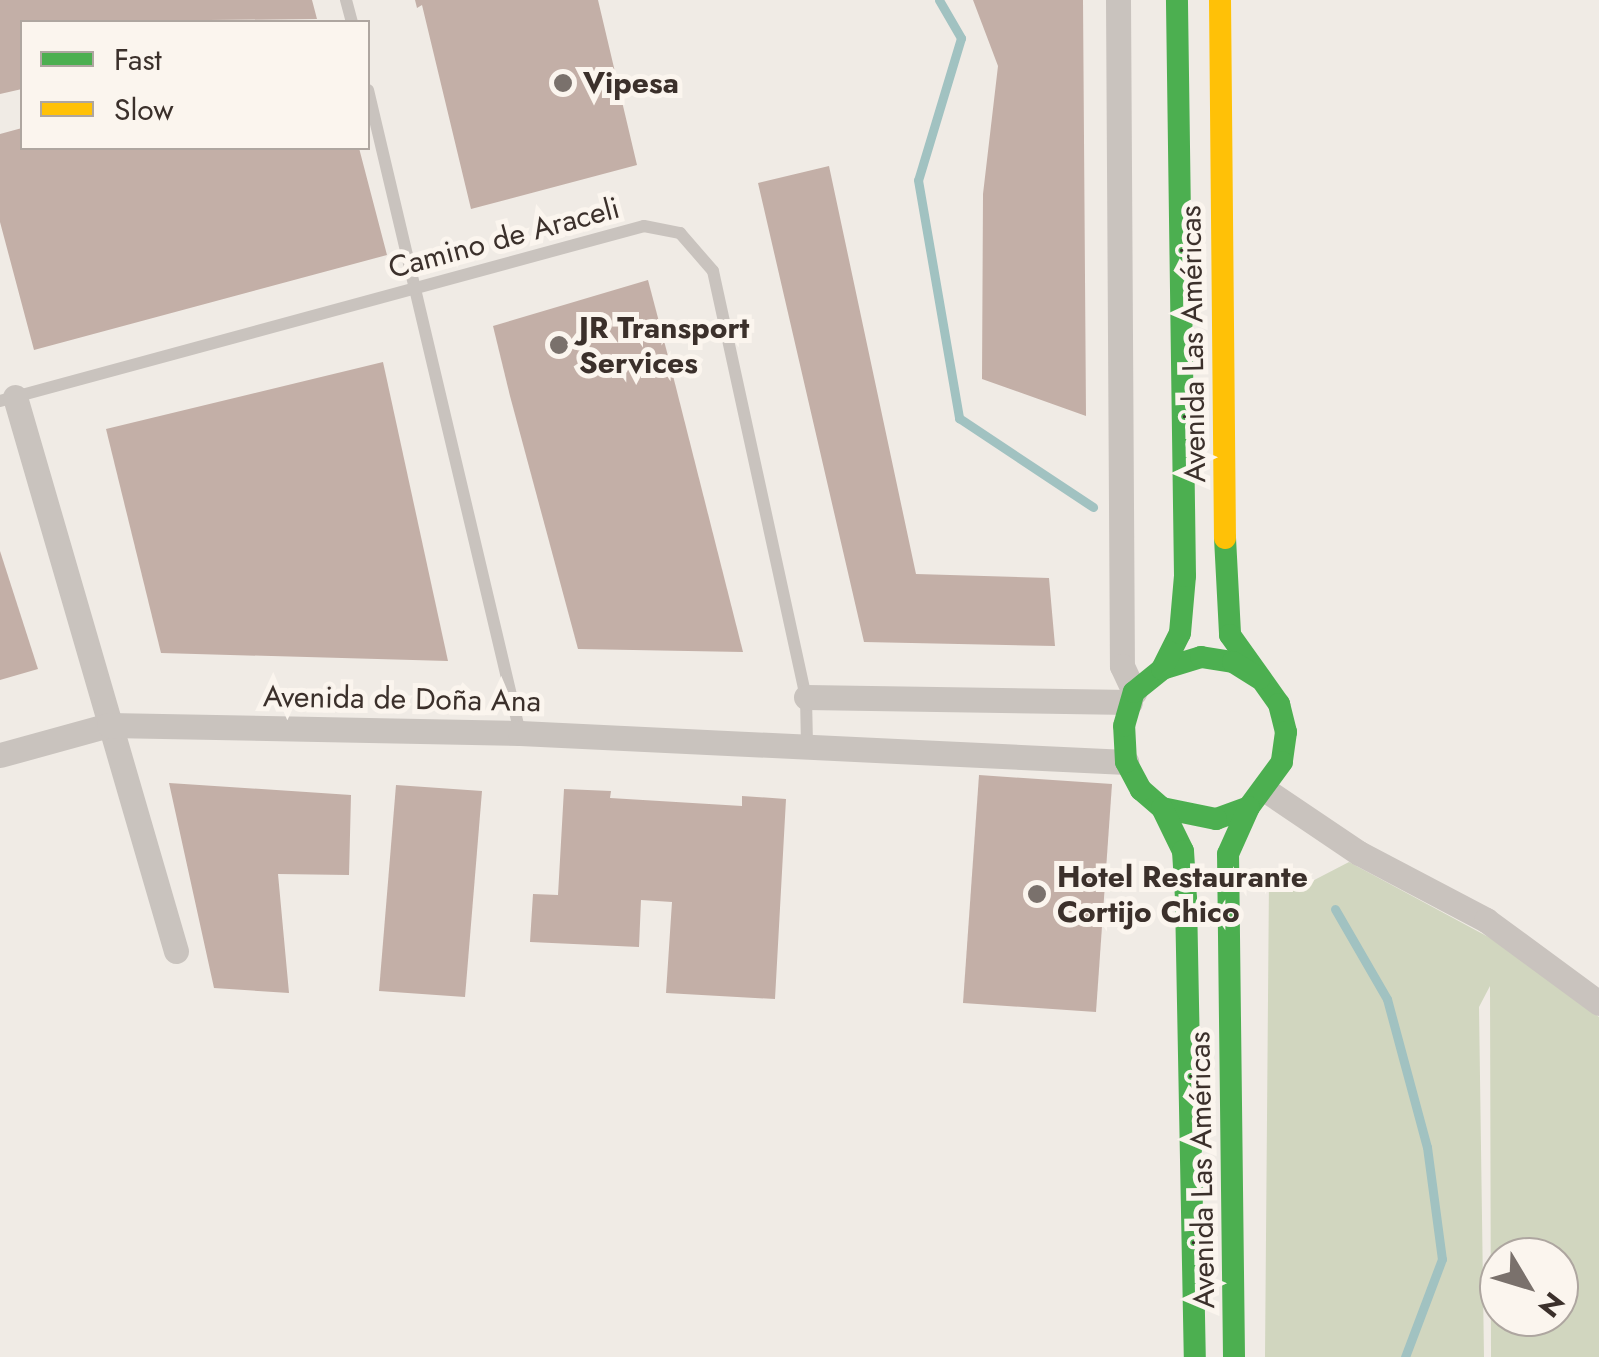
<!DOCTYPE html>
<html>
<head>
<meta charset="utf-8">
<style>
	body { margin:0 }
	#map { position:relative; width:1599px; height:1357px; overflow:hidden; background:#f0ebe5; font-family:Jost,sans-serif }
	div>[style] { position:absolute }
	.green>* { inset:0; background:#d1d6bf }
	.stream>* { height:9px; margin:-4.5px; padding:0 4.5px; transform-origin:4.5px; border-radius:4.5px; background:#a1c2c1 }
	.building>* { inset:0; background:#c3afa7 }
	.lane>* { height:12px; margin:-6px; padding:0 6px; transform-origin:6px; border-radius:6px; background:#c9c3be }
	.street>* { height:25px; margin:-12.5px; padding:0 12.5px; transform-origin:12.5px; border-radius:12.5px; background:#c9c3be }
	.fast>* { height:22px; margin:-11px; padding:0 11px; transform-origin:11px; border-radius:11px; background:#4caf50 }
	.slow>* { height:22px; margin:-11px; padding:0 11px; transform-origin:11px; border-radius:11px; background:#ffc107 }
	.dots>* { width:28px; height:28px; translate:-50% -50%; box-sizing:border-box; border:5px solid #fbf5ee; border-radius:50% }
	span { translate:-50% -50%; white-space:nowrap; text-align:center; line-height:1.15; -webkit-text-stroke:10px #fbf5ee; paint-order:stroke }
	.poi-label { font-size:30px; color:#3b302b; font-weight:700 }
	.left { translate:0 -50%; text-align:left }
	.street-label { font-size:30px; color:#3b302b }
	.legend { position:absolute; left:20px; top:20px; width:350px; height:130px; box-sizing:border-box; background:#fbf5ee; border:2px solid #aea6a0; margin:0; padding:12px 18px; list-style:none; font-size:30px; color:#3b302b }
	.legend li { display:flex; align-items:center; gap:20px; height:50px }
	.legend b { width:50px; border:2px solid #aea6a0 }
	.north { position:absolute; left:1479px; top:1237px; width:100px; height:100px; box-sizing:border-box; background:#fbf5ee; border:2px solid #aea6a0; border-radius:50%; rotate:128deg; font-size:28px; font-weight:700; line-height:40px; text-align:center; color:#3b302b }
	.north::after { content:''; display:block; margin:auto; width:35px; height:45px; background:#7a716c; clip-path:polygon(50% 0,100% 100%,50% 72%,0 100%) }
</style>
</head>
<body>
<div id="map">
	<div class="green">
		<i style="clip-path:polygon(evenodd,1349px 862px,1533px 961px,1599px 1017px,1599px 1357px,1491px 1357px,1490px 986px,1479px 1007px,1484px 1357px,1265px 1357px,1269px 878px,1294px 877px,1295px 890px,1349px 862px,1499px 1257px,1559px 1257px,1559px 1317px,1499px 1317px,1499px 1257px)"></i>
	</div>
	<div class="stream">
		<i style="left:939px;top:0;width:44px;rotate:59.9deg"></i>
		<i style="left:961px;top:38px;width:148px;rotate:106.8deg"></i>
		<i style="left:918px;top:180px;width:242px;rotate:80.2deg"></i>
		<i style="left:959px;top:418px;width:161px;rotate:33.6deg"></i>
		<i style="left:1335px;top:909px;width:104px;rotate:60deg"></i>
		<i style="left:1387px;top:999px;width:153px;rotate:74.9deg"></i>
		<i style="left:1427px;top:1147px;width:113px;rotate:82.4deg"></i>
		<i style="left:1442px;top:1259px;width:105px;rotate:110.7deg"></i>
	</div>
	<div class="building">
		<i style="clip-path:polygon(0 0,312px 0,317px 19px,22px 22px,22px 89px,0 94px)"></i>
		<i style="clip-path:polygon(415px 0,598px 0,637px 165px,471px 209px,422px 5px,417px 8px)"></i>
		<i style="clip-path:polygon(973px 0,1083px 0,1086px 416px,982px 379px,983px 194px,998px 66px)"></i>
		<i style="clip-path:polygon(22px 128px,22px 148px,359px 148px,387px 255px,34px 350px,0 222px,0 134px)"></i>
		<i style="clip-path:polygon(829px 166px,916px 574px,1049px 578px,1055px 646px,864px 642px,758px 183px)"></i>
		<i style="clip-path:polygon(648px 280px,668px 356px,743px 652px,578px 649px,510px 396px,493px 326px)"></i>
		<i style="clip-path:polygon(383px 362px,448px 661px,161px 653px,106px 429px)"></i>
		<i style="clip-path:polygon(0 551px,38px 669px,0 680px)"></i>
		<i style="clip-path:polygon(979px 775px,1112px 784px,1096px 1012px,963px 1003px)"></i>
		<i style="clip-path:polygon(169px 783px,351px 795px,349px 875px,278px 874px,289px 993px,214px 988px)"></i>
		<i style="clip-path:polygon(396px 785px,482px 791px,465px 997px,379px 991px)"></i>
		<i style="clip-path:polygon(564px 789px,611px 791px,610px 798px,742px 806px,742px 796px,786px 799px,775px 999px,666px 993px,672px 902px,641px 900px,639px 947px,530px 942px,533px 894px,558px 895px)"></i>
	</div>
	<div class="lane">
		<i style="left:346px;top:0;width:23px;rotate:75deg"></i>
		<i style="left:368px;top:90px;width:661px;rotate:76.7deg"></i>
		<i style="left:0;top:401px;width:667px;rotate:-15.2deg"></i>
		<i style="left:644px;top:226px;width:37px;rotate:11deg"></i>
		<i style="left:680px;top:233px;width:50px;rotate:49deg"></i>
		<i style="left:713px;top:271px;width:436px;rotate:77.7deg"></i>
		<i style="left:806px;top:697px;width:49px;rotate:88.8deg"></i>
	</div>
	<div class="street">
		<i style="left:1118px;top:0;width:666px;rotate:89.66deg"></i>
		<i style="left:1122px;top:666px;width:29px;rotate:65deg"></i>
		<i style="left:15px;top:397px;width:577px;rotate:73.8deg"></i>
		<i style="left:806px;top:697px;width:324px;rotate:0.9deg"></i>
		<i style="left:0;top:755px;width:113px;rotate:-15.4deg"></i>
		<i style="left:109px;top:725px;width:411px;rotate:1.1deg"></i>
		<i style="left:520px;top:733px;width:607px;rotate:2.74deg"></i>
		<i style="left:1267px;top:791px;width:111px;rotate:34deg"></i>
		<i style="left:1359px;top:853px;width:144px;rotate:27.8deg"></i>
		<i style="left:1486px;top:920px;width:140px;rotate:36.3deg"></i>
	</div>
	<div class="fast">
		<i style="left:1225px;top:538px;width:97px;rotate:87deg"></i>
		<i style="left:1230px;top:635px;width:85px;rotate:54.6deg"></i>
		<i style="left:1279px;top:704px;width:29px;rotate:76deg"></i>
		<i style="left:1286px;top:732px;width:30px;rotate:98deg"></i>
		<i style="left:1282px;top:762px;width:56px;rotate:126.3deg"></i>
		<i style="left:1249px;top:807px;width:35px;rotate:160deg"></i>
		<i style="left:1216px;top:819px;width:55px;rotate:-168.5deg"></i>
		<i style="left:1162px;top:808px;width:28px;rotate:-139deg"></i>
		<i style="left:1141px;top:790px;width:32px;rotate:-118deg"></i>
		<i style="left:1126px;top:762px;width:36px;rotate:-93deg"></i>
		<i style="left:1124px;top:726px;width:35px;rotate:-74deg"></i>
		<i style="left:1134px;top:692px;width:36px;rotate:-39deg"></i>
		<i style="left:1162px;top:669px;width:41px;rotate:-17.1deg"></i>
		<i style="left:1201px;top:657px;width:32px;rotate:9deg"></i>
		<i style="left:1233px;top:662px;width:31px;rotate:32deg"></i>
		<i style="left:1162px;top:669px;width:40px;rotate:-63.4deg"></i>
		<i style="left:1180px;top:633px;width:57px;rotate:-85deg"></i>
		<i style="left:1185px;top:576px;width:576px;rotate:-90.8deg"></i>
		<i style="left:1162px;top:808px;width:48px;rotate:64deg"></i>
		<i style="left:1183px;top:851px;width:48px;rotate:86.4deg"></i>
		<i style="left:1186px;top:899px;width:458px;rotate:88.9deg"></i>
		<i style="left:1234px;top:1357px;width:503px;rotate:-90.68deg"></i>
		<i style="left:1228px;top:854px;width:51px;rotate:-65.9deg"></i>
	</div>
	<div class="slow">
		<i style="left:1220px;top:0;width:538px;rotate:89.47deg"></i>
	</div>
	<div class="dots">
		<i style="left:563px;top:83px;background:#7a716c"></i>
		<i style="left:559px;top:345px;background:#7a716c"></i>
		<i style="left:1037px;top:894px;background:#7a716c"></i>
	</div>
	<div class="poi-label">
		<span class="left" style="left:583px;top:83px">Vipesa</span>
		<span class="left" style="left:579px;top:345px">JR Transport<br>Services</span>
		<span class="left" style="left:1057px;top:894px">Hotel Restaurante<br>Cortijo Chico</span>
	</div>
	<div class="street-label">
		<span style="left:504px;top:238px;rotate:-15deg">Camino de Araceli</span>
		<span style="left:1193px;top:344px;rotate:-91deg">Avenida Las Américas</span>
		<span style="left:402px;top:699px;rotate:1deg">Avenida de Doña Ana</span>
		<span style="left:1202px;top:1170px;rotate:-91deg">Avenida Las Américas</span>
	</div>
	<ul class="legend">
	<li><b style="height:12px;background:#4caf50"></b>Fast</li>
	<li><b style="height:12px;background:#ffc107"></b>Slow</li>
	</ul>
	<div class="north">N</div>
</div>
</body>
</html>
